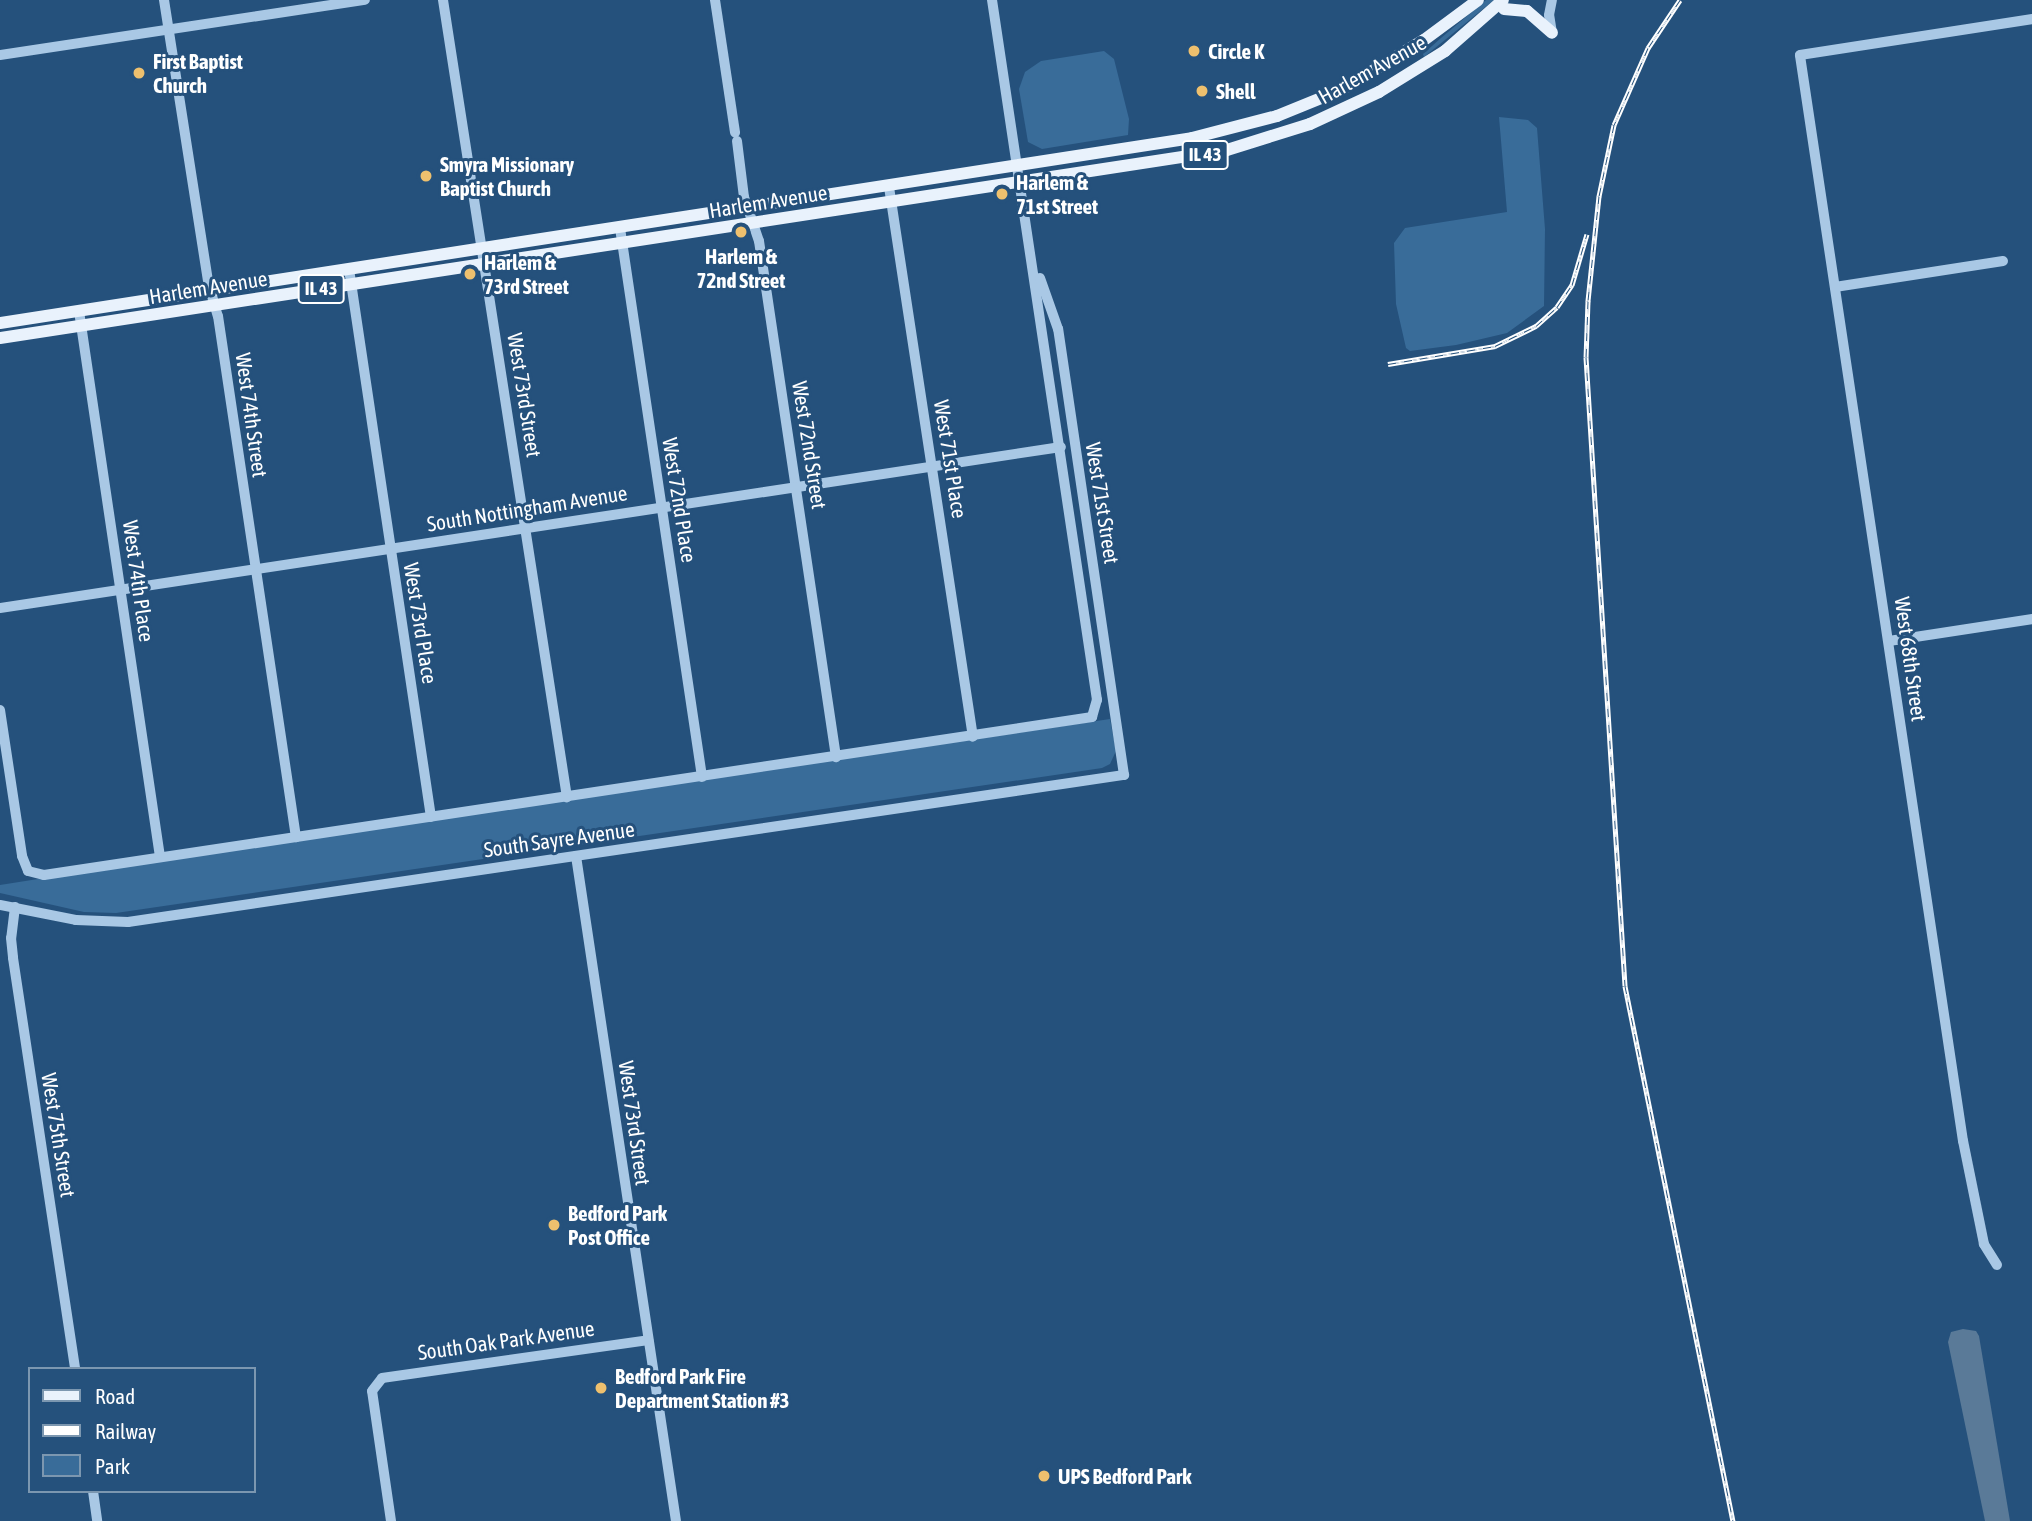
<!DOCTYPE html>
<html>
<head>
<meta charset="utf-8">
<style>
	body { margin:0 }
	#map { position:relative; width:2032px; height:1521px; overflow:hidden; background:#25517c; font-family:"Asap Condensed",sans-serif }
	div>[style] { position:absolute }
	.green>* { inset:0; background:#396c99 }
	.water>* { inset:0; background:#5a7a98 }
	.minor>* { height:10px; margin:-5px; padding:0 5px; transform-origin:5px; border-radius:5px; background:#a9c8e5 }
	.major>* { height:12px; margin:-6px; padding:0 6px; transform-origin:6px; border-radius:6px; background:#e9f2fc }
	.rail>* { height:5px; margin-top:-2.5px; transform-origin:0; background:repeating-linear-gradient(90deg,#25517c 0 8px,#fff 0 16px); box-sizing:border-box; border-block:2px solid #fff }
	.dots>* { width:19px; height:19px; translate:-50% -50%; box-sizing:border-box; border:4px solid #25517c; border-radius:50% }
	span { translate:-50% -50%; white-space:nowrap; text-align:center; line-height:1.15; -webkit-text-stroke:6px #25517c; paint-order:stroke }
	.shield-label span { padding:2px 5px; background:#25517c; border:2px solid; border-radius:5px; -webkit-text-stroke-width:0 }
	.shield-label { font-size:19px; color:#fff; font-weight:700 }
	.poi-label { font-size:21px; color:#fff; font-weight:700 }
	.left { translate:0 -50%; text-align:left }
	.street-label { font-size:21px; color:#fff }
	.legend { position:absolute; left:28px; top:1367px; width:228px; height:126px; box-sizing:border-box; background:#25517c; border:2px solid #7c97b0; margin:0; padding:9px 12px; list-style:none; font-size:21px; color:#fff }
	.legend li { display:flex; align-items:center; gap:14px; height:35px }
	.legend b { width:35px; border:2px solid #7c97b0 }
</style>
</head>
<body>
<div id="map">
	<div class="green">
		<i style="clip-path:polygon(1486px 0,1494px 0,1424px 57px,1423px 54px,1441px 38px)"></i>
		<i style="clip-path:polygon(1104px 51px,1114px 59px,1129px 119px,1128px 135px,1042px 149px,1028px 142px,1019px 89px,1025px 72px,1041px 61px)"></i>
		<i style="clip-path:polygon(1499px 117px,1528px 120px,1537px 128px,1545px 229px,1544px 306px,1507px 333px,1456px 345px,1410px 351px,1406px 348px,1396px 304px,1394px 243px,1405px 228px,1507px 212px)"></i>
		<i style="clip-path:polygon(1110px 719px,1116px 751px,1110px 764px,1102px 768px,116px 913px,84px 912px,0 893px,0 885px,38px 879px)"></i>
	</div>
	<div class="water">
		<i style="clip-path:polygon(1963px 1329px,1976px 1331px,1979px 1336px,2010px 1521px,1985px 1521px,1948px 1342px,1951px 1332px)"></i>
	</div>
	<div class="minor">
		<i style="left:164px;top:0;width:285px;rotate:81.1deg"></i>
		<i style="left:208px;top:282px;width:35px;rotate:74deg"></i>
		<i style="left:218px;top:316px;width:527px;rotate:81.49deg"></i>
		<i style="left:443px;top:0;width:807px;rotate:81.16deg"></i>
		<i style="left:715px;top:0;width:134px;rotate:81.4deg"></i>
		<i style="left:1552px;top:33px;width:18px;rotate:-99deg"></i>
		<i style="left:1549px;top:15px;width:15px;rotate:-79deg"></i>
		<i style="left:0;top:55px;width:369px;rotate:-8.6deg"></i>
		<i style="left:737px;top:141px;width:56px;rotate:82.9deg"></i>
		<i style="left:744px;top:197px;width:46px;rotate:71.2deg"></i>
		<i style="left:759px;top:241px;width:522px;rotate:81.51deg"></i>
		<i style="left:889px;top:187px;width:556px;rotate:81.32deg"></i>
		<i style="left:620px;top:228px;width:555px;rotate:81.5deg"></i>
		<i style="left:349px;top:269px;width:554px;rotate:81.49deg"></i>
		<i style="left:1835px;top:287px;width:170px;rotate:-8.8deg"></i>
		<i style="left:79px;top:311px;width:552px;rotate:81.56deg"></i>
		<i style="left:0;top:608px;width:1073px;rotate:-8.63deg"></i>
		<i style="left:1889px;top:641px;width:145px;rotate:-8.7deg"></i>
		<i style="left:0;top:710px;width:148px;rotate:81.4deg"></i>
		<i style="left:22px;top:856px;width:16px;rotate:68deg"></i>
		<i style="left:28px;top:871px;width:16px;rotate:14deg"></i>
		<i style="left:44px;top:875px;width:1060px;rotate:-8.57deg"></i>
		<i style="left:1092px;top:717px;width:18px;rotate:-74deg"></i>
		<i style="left:1097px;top:700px;width:708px;rotate:-98.53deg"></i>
		<i style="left:576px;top:856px;width:672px;rotate:81.45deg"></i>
		<i style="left:0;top:905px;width:77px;rotate:11.2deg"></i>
		<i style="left:76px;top:920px;width:52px;rotate:2.2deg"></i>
		<i style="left:128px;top:922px;width:1007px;rotate:-8.4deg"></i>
		<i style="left:1124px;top:775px;width:451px;rotate:-98.4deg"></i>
		<i style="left:1058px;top:329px;width:54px;rotate:-109.4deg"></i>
		<i style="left:15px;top:907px;width:31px;rotate:97deg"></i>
		<i style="left:11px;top:938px;width:20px;rotate:84deg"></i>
		<i style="left:13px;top:958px;width:416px;rotate:81.4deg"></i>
		<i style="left:1997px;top:1265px;width:25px;rotate:-122deg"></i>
		<i style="left:1984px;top:1244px;width:105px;rotate:-101.5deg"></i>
		<i style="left:1963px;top:1141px;width:1098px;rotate:-98.54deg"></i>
		<i style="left:1800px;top:55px;width:235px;rotate:-8.8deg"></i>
		<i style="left:93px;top:1491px;width:30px;rotate:82deg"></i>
		<i style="left:391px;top:1521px;width:131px;rotate:-98.3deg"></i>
		<i style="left:372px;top:1391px;width:16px;rotate:-52deg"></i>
		<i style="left:382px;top:1378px;width:269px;rotate:-8.1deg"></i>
	</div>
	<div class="major">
		<i style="left:1504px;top:9px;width:23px;rotate:5deg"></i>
		<i style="left:1527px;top:11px;width:33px;rotate:41deg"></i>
		<i style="left:0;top:323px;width:1206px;rotate:-8.82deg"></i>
		<i style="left:1192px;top:138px;width:88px;rotate:-14.5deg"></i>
		<i style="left:1277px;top:116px;width:69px;rotate:-22.1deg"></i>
		<i style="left:1341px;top:90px;width:97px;rotate:-31.1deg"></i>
		<i style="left:1424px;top:40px;width:67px;rotate:-36.5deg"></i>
		<i style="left:0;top:338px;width:1241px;rotate:-8.71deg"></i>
		<i style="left:1227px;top:150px;width:87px;rotate:-17.4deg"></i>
		<i style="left:1310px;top:124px;width:76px;rotate:-24.9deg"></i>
		<i style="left:1379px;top:92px;width:78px;rotate:-31.8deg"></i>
		<i style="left:1445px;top:51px;width:77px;rotate:-41.3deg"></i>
	</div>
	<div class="rail">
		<i style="left:1680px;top:0;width:58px;rotate:123.7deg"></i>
		<i style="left:1648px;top:48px;width:84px;rotate:113.8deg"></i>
		<i style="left:1614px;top:125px;width:73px;rotate:101.9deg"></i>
		<i style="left:1599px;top:196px;width:106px;rotate:96deg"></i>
		<i style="left:1588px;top:301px;width:56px;rotate:92deg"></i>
		<i style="left:1586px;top:357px;width:630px;rotate:86.45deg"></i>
		<i style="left:1625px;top:986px;width:546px;rotate:78.59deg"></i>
		<i style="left:1388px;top:364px;width:109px;rotate:-9.5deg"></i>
		<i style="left:1495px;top:346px;width:46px;rotate:-26deg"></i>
		<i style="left:1536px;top:326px;width:28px;rotate:-42deg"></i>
		<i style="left:1557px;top:307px;width:27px;rotate:-56deg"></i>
		<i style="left:1572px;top:285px;width:53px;rotate:-73.6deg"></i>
	</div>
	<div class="dots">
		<i style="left:1194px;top:51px;background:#eec06e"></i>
		<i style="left:139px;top:73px;background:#eec06e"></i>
		<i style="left:1202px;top:91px;background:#eec06e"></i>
		<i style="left:426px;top:176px;background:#eec06e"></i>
		<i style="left:1002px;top:194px;background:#eec06e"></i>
		<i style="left:741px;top:232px;background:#eec06e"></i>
		<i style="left:470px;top:274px;background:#eec06e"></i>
		<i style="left:554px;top:1225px;background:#eec06e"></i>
		<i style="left:601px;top:1388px;background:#eec06e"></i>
		<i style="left:1044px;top:1476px;background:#eec06e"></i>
	</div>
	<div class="shield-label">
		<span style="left:1205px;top:155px">IL 43</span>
		<span style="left:321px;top:289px">IL 43</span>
	</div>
	<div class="poi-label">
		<span class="left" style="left:1208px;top:51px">Circle K</span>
		<span class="left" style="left:153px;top:73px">First Baptist<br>Church</span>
		<span class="left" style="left:1216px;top:91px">Shell</span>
		<span class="left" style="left:440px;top:176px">Smyra Missionary<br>Baptist Church</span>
		<span class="left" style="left:1016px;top:194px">Harlem &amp;<br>71st Street</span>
		<span style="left:741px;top:268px">Harlem &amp;<br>72nd Street</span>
		<span class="left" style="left:484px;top:274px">Harlem &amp;<br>73rd Street</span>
		<span class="left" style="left:568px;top:1225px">Bedford Park<br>Post Office</span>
		<span class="left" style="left:615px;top:1388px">Bedford Park Fire<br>Department Station #3</span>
		<span class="left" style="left:1058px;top:1476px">UPS Bedford Park</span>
	</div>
	<div class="street-label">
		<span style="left:1372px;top:69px;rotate:-29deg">Harlem Avenue</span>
		<span style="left:768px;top:201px;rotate:-9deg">Harlem Avenue</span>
		<span style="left:208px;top:287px;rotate:-9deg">Harlem Avenue</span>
		<span style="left:525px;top:395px;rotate:81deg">West 73rd Street</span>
		<span style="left:252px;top:415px;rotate:82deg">West 74th Street</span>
		<span style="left:810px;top:445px;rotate:81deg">West 72nd Street</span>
		<span style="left:951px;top:459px;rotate:81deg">West 71st Place</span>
		<span style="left:680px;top:500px;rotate:81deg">West 72nd Place</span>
		<span style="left:1103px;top:503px;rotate:81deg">West 71st Street</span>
		<span style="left:527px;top:508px;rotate:-9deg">South Nottingham Avenue</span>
		<span style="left:139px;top:581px;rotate:82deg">West 74th Place</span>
		<span style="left:421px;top:623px;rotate:81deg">West 73rd Place</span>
		<span style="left:1911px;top:659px;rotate:82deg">West 68th Street</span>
		<span style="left:559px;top:839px;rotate:-8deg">South Sayre Avenue</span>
		<span style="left:635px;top:1123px;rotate:82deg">West 73rd Street</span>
		<span style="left:59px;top:1135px;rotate:81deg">West 75th Street</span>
		<span style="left:506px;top:1340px;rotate:-8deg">South Oak Park Avenue</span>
	</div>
	<ul class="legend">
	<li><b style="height:9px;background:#e9f2fc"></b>Road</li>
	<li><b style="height:9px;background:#fff"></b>Railway</li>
	<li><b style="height:19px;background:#396c99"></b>Park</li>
	</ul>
</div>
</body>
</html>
